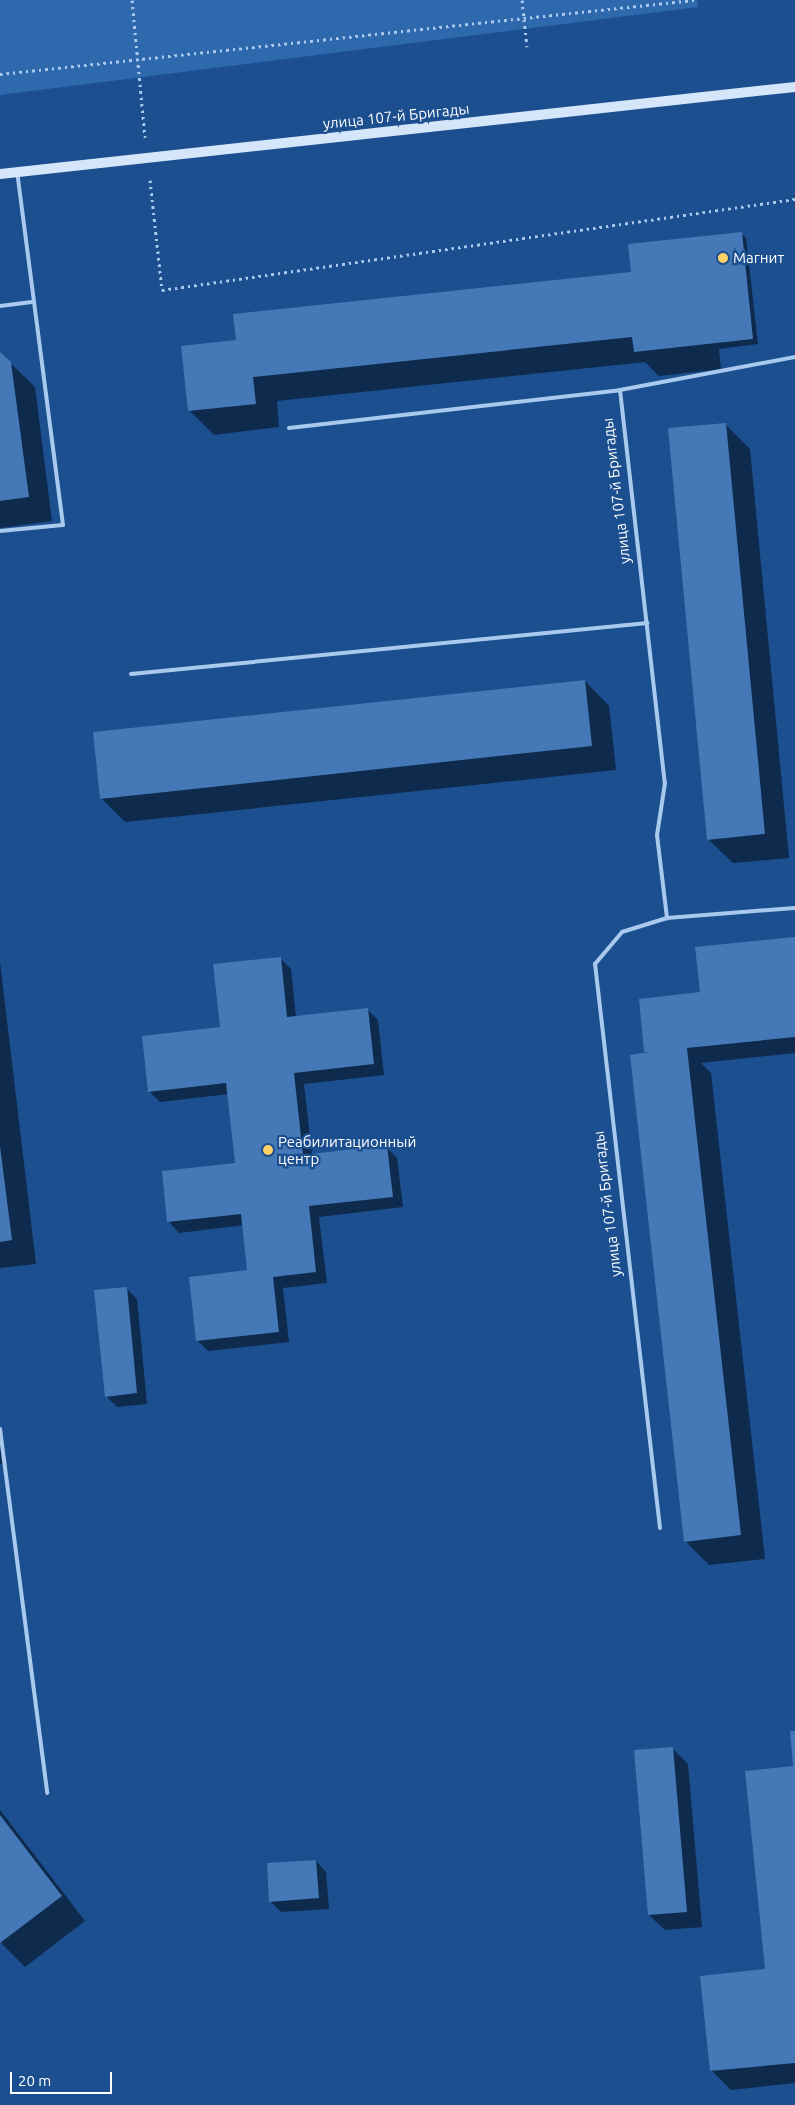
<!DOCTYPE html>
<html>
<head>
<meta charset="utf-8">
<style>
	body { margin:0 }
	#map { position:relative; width:795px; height:2105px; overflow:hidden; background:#1b4f8f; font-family:Ubuntu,sans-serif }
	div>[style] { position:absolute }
	.green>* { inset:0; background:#2e69ad }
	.shadow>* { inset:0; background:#0007 }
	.building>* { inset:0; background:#4478b7 }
	.path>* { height:3px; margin-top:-1.5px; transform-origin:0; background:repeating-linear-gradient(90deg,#a9c9ee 0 2.5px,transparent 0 6.5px) }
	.service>* { height:4px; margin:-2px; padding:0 2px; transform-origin:2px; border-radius:2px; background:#a9c9ee }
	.secondary>* { height:10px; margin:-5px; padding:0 5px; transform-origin:5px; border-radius:5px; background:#d6e6fa }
	.dots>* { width:14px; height:14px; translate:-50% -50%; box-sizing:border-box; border:2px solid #1b4f8f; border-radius:50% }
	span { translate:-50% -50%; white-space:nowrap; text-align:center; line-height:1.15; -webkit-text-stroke:4.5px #1b4f8f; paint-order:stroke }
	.street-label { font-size:15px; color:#fff }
	.poi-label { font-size:15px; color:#fff }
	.left { translate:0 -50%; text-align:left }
	.scale { position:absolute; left:10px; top:2072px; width:102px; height:22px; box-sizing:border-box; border:2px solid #fff; border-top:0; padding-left:6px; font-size:15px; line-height:18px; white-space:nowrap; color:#fff; -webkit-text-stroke:4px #1b4f8f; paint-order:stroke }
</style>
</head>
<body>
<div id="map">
	<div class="green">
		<i style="clip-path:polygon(0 0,697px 0,698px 7px,0 95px)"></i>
	</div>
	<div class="shadow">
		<i style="clip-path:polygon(741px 233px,746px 238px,758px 344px,719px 349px,721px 369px,659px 376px,645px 362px,277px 401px,279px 427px,214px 435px,190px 411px,238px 342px,633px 273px)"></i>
		<i style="clip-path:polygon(0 353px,35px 387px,52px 521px,0 528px)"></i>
		<i style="clip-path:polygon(726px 425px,750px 449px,789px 858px,733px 863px,708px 839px)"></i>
		<i style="clip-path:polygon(585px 681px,609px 706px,616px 770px,125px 822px,101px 798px)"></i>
		<i style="clip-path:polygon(795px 938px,795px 1053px,701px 1063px,711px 1073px,765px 1559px,709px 1565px,685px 1541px,645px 1052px)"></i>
		<i style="clip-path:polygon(280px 958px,291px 969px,296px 1017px,367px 1009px,378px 1020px,384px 1075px,304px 1084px,312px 1155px,386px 1147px,397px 1158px,403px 1207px,319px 1217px,327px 1283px,283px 1288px,289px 1342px,208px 1351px,197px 1340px,249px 1271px,244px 1225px,179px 1233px,169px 1222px,236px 1164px,229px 1094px,160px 1102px,149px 1091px,221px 1028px)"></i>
		<i style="clip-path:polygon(0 962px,36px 1264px,0 1268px)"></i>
		<i style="clip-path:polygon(126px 1288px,137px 1299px,147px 1404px,117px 1407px,106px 1396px)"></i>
		<i style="clip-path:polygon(0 1444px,2px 1464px,0 1464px)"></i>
		<i style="clip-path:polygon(795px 1732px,795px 2083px,731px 2090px,711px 2070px,766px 1970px,795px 1767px)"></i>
		<i style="clip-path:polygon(672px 1748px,688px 1764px,702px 1927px,665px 1930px,649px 1915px)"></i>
		<i style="clip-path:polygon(0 1810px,85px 1921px,25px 1967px,0 1942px)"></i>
		<i style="clip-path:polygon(316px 1861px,326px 1872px,329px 1909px,281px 1912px,270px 1901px)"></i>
	</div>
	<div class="building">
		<i style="clip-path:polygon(742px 232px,753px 339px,634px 352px,632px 337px,253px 377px,256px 404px,188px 411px,181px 346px,236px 340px,233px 314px,631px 272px,628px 244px)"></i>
		<i style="clip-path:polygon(0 352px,11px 362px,29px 497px,0 501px)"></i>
		<i style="clip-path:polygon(726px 423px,765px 834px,707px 840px,668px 428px)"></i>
		<i style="clip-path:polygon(585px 680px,592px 746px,100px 799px,93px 732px)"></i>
		<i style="clip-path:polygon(795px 937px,795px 1037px,687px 1048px,741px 1535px,684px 1542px,630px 1055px,649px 1052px,644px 1052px,639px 999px,700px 992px,695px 947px)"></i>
		<i style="clip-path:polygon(281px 957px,287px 1017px,368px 1008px,374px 1064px,294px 1073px,303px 1155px,387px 1145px,393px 1197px,309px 1206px,316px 1272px,273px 1277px,279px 1332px,196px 1341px,189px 1277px,247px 1270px,241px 1214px,167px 1222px,162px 1171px,235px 1163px,226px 1083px,148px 1092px,142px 1036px,220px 1027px,213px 964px)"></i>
		<i style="clip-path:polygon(0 1146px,12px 1240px,0 1242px)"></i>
		<i style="clip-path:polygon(127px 1287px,137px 1393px,105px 1397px,94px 1290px)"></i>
		<i style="clip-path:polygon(790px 1731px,795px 1731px,795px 2063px,710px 2071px,700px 1976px,765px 1969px,745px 1771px,793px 1766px)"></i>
		<i style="clip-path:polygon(673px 1747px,687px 1912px,648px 1915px,634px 1750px)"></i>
		<i style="clip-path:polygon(0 1815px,62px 1896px,0 1943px)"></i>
		<i style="clip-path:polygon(316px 1860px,319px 1898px,269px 1902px,267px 1863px)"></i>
	</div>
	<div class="path">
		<i style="left:132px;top:0;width:138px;rotate:84.6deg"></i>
		<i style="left:522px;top:0;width:47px;rotate:83.9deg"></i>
		<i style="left:0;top:74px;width:698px;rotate:-6.09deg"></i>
		<i style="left:150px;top:180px;width:111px;rotate:83.8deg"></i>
		<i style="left:162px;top:290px;width:640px;rotate:-8.18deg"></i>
	</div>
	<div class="service">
		<i style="left:0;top:306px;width:34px;rotate:-7deg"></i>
		<i style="left:620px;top:390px;width:178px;rotate:-10.7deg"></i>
		<i style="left:289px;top:428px;width:333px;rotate:-6.5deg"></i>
		<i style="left:620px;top:390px;width:396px;rotate:83.5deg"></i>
		<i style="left:665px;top:783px;width:53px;rotate:98.7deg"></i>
		<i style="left:657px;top:835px;width:84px;rotate:83.1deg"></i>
		<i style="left:0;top:531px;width:63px;rotate:-5.4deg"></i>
		<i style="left:63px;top:525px;width:356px;rotate:-97.4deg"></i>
		<i style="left:131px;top:674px;width:519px;rotate:-5.64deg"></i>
		<i style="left:0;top:1429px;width:367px;rotate:82.6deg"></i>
		<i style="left:660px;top:1528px;width:568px;rotate:-96.57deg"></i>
		<i style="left:595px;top:964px;width:42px;rotate:-49.8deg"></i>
		<i style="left:622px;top:932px;width:47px;rotate:-17.3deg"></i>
		<i style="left:667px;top:918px;width:128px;rotate:-4.5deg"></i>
	</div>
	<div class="secondary">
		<i style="left:0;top:174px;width:800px;rotate:-6.25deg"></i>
	</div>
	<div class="dots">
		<i style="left:723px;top:258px;background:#ffd166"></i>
		<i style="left:268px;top:1150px;background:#ffd166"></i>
	</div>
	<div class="street-label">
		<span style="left:396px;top:116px;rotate:-6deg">улица 107-й Бригады</span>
		<span style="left:616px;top:491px;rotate:-97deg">улица 107-й Бригады</span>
		<span style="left:607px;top:1204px;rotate:-97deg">улица 107-й Бригады</span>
	</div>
	<div class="poi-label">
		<span class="left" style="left:733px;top:258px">Магнит</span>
		<span class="left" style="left:278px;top:1150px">Реабилитационный<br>центр</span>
	</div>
	<div class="scale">20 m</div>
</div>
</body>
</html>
